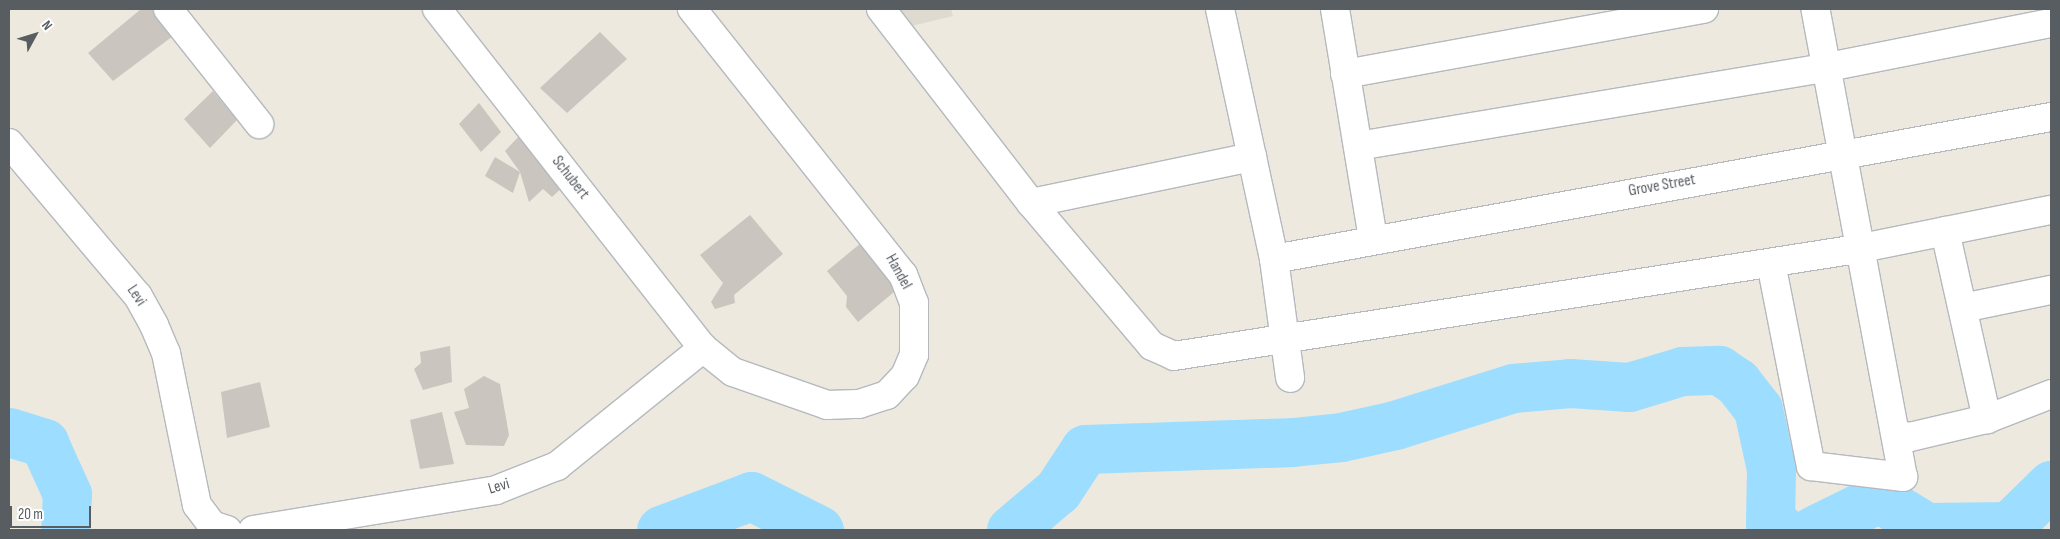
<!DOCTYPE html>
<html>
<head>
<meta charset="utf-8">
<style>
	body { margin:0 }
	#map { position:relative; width:2060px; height:539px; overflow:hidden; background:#ede9df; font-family:"Sofia Sans Condensed",sans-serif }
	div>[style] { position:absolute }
	.education>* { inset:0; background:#dfdad0 }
	.river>* { height:49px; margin:-24.5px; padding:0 24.5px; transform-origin:24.5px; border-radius:24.5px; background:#9dddff }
	.building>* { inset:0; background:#cac5be }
	.roads { filter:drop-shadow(1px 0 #b5b9be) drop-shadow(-1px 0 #b5b9be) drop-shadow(0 1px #b5b9be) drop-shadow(0 -1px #b5b9be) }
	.minor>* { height:28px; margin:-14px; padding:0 14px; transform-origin:14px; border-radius:14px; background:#fff }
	span { translate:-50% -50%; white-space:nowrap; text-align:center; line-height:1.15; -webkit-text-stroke:5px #fff; paint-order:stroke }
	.street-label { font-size:16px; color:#585d62 }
	.frame { position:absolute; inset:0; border:10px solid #585d62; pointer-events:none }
	.north { position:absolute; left:10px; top:10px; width:50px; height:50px; -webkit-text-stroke:4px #fff; paint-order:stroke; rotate:51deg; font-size:14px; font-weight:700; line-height:20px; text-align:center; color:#585d62 }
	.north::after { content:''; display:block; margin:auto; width:18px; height:22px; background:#585d62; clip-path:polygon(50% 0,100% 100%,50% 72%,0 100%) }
	.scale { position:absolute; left:10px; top:506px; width:81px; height:22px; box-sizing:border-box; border:2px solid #585d62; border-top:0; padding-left:6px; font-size:15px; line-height:18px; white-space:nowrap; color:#585d62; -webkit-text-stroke:4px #fff; paint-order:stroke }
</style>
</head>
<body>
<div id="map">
	<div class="education">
		<i style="clip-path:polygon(890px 9px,951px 9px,953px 16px,903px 28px)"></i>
	</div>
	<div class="river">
		<i style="left:9px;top:432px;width:37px;rotate:17deg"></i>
		<i style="left:44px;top:443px;width:56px;rotate:65.7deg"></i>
		<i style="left:67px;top:494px;width:36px;rotate:93deg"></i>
		<i style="left:661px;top:530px;width:96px;rotate:-20.7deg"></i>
		<i style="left:751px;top:496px;width:76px;rotate:26.6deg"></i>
		<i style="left:1011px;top:530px;width:62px;rotate:-40.4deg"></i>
		<i style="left:1058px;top:490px;width:49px;rotate:-56.6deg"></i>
		<i style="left:1085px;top:449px;width:207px;rotate:-1.9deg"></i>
		<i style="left:1292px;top:442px;width:49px;rotate:-5.8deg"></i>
		<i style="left:1341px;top:437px;width:55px;rotate:-12.5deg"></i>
		<i style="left:1395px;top:425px;width:124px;rotate:-17.4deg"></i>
		<i style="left:1513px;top:388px;width:57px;rotate:-5deg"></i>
		<i style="left:1570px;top:383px;width:59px;rotate:3.9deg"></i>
		<i style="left:1629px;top:387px;width:55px;rotate:-16.8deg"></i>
		<i style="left:1682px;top:371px;width:37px;rotate:-2deg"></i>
		<i style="left:1719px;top:370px;width:22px;rotate:34deg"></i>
		<i style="left:1737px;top:382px;width:34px;rotate:52deg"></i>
		<i style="left:1758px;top:409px;width:61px;rotate:77.8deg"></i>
		<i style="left:1771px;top:469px;width:54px;rotate:91.1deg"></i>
		<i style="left:1770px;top:523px;width:14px;rotate:30deg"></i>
		<i style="left:1814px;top:530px;width:72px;rotate:-26.2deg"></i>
		<i style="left:1879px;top:498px;width:55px;rotate:31.7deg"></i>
		<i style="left:1926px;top:527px;width:83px;rotate:-0.7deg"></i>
		<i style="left:2009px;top:526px;width:59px;rotate:-44.3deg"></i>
	</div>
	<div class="building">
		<i style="clip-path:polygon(141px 9px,157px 9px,177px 33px,113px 81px,88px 53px)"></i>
		<i style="clip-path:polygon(600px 32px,627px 59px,567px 113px,540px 88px)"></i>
		<i style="clip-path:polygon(213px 91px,237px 120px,210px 148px,184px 119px)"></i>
		<i style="clip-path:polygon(479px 103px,501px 132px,481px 152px,459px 124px)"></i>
		<i style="clip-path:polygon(521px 134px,569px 181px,552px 197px,543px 189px,529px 202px,520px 172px,505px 151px)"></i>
		<i style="clip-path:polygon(495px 157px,520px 172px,513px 193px,485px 176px)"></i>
		<i style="clip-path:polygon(750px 215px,783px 254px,734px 295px,735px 303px,715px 309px,711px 302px,723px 283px,700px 255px)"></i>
		<i style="clip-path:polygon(878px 229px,900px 287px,858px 322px,846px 307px,847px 296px,827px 271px)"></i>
		<i style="clip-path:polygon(450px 346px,452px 382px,423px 390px,414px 369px,421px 363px,420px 352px)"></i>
		<i style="clip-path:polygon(484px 376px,500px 384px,509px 435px,504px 446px,466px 445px,454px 412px,469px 408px,464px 389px)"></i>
		<i style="clip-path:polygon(260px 382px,270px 427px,227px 438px,221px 392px)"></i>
		<i style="clip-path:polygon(442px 412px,454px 464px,420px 469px,410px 420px)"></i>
	</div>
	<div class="roads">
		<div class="minor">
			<i style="left:168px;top:9px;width:147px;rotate:51.6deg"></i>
			<i style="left:437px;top:9px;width:431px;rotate:51.9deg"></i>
			<i style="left:703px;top:348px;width:38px;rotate:39deg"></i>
			<i style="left:733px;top:372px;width:100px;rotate:19.3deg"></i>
			<i style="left:827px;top:405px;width:32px;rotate:-2deg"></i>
			<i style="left:859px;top:404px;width:29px;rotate:-18deg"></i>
			<i style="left:887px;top:395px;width:26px;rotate:-47deg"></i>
			<i style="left:905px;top:376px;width:23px;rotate:-67deg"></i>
			<i style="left:914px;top:355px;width:52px;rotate:-90deg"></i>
			<i style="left:914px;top:303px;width:30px;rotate:-111deg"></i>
			<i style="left:903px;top:275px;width:340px;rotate:-128.4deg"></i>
			<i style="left:881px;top:9px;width:245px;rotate:52.3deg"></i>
			<i style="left:1031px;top:203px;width:187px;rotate:49.8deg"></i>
			<i style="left:1152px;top:346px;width:24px;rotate:24deg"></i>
			<i style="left:1174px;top:356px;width:691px;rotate:-8.9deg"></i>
			<i style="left:1857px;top:249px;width:198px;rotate:-11.4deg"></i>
			<i style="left:1220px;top:9px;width:256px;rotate:77.8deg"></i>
			<i style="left:1274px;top:259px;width:120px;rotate:82.3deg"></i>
			<i style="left:1335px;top:9px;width:232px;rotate:80.6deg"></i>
			<i style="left:1345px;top:74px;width:365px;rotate:-10.3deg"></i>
			<i style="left:9px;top:143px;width:200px;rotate:49.9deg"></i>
			<i style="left:138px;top:296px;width:33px;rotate:61deg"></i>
			<i style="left:154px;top:325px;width:30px;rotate:67deg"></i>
			<i style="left:166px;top:353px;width:155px;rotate:78.5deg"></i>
			<i style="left:197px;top:505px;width:25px;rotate:53deg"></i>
			<i style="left:212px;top:525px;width:16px;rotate:18deg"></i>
			<i style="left:1358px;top:146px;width:471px;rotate:-9.5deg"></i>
			<i style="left:1823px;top:68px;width:232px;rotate:-11.2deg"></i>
			<i style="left:1031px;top:203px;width:226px;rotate:-11.8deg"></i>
			<i style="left:1945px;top:231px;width:193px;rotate:77.4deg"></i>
			<i style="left:1274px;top:259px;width:790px;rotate:-10.36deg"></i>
			<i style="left:1771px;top:263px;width:207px;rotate:78.9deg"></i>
			<i style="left:1811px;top:466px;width:93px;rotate:6.8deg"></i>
			<i style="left:1903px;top:477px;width:476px;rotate:-100.6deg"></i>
			<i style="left:1963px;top:308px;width:90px;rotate:-11.6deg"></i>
			<i style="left:1896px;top:435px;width:14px;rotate:8deg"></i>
			<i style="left:1910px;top:437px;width:79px;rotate:-13.2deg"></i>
			<i style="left:1987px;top:419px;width:69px;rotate:-21.3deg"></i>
			<i style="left:253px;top:530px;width:246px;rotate:-9.3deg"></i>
			<i style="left:496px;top:490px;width:66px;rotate:-21.5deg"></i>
			<i style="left:557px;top:466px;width:188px;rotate:-38.9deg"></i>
		</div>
	</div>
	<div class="street-label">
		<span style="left:570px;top:178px;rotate:52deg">Schubert</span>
		<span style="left:1662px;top:186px;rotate:-10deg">Grove Street</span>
		<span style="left:898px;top:272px;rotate:61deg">Handel</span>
		<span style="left:136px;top:296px;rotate:56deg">Levi</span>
		<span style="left:499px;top:487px;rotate:-17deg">Levi</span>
	</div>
	<div class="frame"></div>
	<div class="north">N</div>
	<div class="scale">20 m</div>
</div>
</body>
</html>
